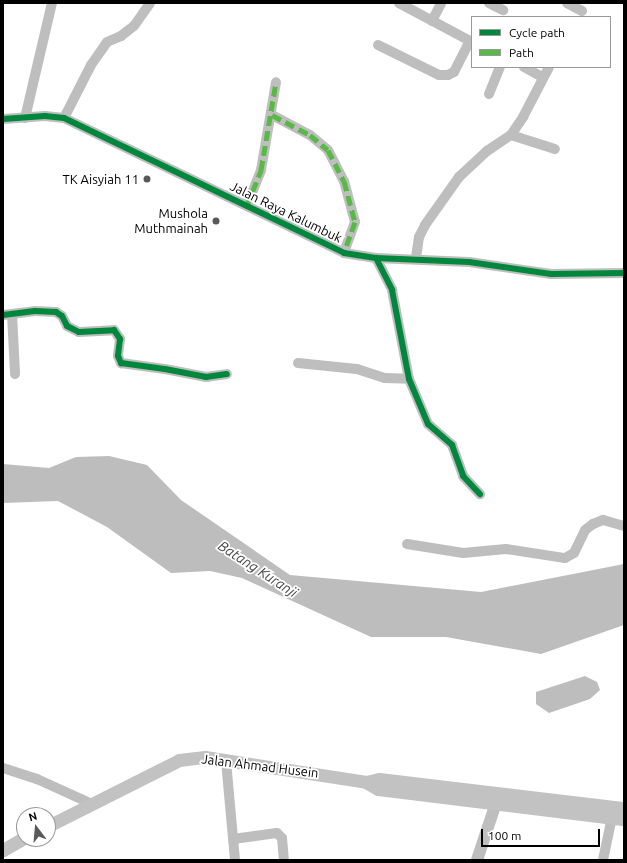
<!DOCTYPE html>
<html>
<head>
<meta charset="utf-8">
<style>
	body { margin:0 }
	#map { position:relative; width:627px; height:863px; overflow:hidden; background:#fff; font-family:Ubuntu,sans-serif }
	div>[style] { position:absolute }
	.water>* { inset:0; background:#bdbdbd }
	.minor>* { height:10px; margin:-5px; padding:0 5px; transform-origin:5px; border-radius:5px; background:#bebebe }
	.tertiary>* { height:12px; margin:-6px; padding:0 6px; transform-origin:6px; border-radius:6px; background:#bebebe }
	.secondary>* { height:13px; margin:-6.5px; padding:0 6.5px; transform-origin:6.5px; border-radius:6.5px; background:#c2c2c2 }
	.quiet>* { height:5px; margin-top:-2.5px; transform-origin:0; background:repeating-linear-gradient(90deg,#58b947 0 10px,transparent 0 15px) }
	.cycleway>* { height:6px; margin:-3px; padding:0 3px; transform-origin:3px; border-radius:3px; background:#00873e }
	.dots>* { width:11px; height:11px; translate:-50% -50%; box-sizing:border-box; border:2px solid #fff; border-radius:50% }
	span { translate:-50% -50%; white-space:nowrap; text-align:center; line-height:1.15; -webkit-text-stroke:3.5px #fff; paint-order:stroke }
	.poi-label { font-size:13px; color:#000 }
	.right { translate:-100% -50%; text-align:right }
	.street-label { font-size:13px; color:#000 }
	.water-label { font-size:14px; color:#424242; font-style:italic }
	.frame { position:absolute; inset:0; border:4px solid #000; pointer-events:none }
	.legend { position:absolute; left:471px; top:16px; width:140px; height:52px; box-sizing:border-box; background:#fff; border:1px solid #999; margin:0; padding:5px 7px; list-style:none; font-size:12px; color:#000 }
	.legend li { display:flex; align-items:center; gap:8px; height:20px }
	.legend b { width:20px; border:1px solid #999 }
	.north { position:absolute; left:16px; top:807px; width:40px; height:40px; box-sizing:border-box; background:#fff; border:1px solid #999; border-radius:50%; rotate:344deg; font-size:11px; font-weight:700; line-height:16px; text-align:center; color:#000 }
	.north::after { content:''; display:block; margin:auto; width:14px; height:18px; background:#595959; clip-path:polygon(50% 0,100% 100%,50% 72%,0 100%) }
	.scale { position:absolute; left:481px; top:829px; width:119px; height:18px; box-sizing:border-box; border:2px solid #000; border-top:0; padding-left:5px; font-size:12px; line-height:14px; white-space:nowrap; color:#000; -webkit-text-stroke:3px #fff; paint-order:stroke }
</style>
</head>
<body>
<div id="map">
	<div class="water">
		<i style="clip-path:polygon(109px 456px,147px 465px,181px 500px,290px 575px,481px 592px,624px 564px,624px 625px,541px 654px,446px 637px,371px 637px,242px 578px,210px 571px,171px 573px,107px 527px,58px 501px,3px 503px,3px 464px,49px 468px,76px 457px)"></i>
		<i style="clip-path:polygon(585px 676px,597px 682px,600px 690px,590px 699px,549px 713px,536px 704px,536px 692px)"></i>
	</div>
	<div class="minor">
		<i style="left:399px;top:3px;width:83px;rotate:28.1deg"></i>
		<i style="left:489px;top:3px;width:16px;rotate:27deg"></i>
		<i style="left:567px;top:3px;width:17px;rotate:28deg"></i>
		<i style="left:432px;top:21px;width:20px;rotate:-63deg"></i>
		<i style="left:378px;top:45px;width:68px;rotate:26.2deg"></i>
		<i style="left:439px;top:75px;width:9px"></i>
		<i style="left:448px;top:75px;width:7px;rotate:-27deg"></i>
		<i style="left:454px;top:72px;width:35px;rotate:-63deg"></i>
		<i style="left:524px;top:67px;width:21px;rotate:29deg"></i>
		<i style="left:489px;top:94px;width:29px;rotate:-68deg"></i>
		<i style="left:272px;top:115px;width:43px;rotate:27.8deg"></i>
		<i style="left:310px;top:135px;width:23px;rotate:40deg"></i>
		<i style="left:328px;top:150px;width:35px;rotate:63deg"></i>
		<i style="left:344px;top:181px;width:42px;rotate:75deg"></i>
		<i style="left:355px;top:222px;width:33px;rotate:110deg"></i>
		<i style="left:25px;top:118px;width:118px;rotate:-76.8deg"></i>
		<i style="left:64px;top:118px;width:59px;rotate:-63deg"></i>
		<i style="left:91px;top:65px;width:28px;rotate:-55deg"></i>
		<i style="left:107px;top:42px;width:15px;rotate:-23deg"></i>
		<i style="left:121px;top:36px;width:16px;rotate:-38deg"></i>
		<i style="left:134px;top:26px;width:28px;rotate:-55deg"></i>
		<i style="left:3px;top:119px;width:42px;rotate:-4.1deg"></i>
		<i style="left:45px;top:116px;width:19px;rotate:6deg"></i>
		<i style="left:64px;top:118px;width:311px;rotate:25.7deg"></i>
		<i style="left:344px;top:253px;width:32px;rotate:9deg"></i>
		<i style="left:376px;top:258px;width:93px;rotate:2.5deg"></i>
		<i style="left:469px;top:262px;width:83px;rotate:8.3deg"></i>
		<i style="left:551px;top:274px;width:73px;rotate:-0.8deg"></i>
		<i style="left:511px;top:135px;width:46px;rotate:17.7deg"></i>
		<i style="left:247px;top:205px;width:38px;rotate:-68deg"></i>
		<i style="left:261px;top:170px;width:89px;rotate:-80.3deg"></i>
		<i style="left:376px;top:258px;width:36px;rotate:63deg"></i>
		<i style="left:392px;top:290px;width:91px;rotate:79.2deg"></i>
		<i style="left:409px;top:379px;width:49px;rotate:67.1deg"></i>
		<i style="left:428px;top:424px;width:32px;rotate:41deg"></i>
		<i style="left:452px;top:445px;width:33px;rotate:70deg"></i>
		<i style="left:463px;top:476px;width:25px;rotate:47deg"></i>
		<i style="left:416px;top:258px;width:21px;rotate:-82deg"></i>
		<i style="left:419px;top:237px;width:13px;rotate:-63deg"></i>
		<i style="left:425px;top:225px;width:59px;rotate:-54.7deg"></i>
		<i style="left:459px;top:177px;width:38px;rotate:-43deg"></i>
		<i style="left:487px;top:151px;width:29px;rotate:-34deg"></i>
		<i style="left:511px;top:135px;width:22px;rotate:-56deg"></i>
		<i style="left:523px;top:117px;width:56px;rotate:-62.5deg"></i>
		<i style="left:12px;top:314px;width:60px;rotate:87.1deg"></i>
		<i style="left:3px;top:315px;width:32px;rotate:-7deg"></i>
		<i style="left:35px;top:311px;width:21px;rotate:3deg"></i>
		<i style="left:56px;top:312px;width:7px;rotate:34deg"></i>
		<i style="left:62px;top:316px;width:11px;rotate:63deg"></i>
		<i style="left:67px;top:326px;width:13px;rotate:27deg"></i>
		<i style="left:79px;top:332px;width:35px;rotate:-3deg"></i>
		<i style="left:114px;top:330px;width:11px;rotate:56deg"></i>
		<i style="left:120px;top:339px;width:17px;rotate:97deg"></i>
		<i style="left:118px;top:356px;width:8px;rotate:67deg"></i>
		<i style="left:121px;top:363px;width:44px;rotate:7.8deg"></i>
		<i style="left:165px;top:369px;width:42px;rotate:11deg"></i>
		<i style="left:206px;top:377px;width:21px;rotate:-8deg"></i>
		<i style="left:298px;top:363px;width:59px;rotate:5.8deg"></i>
		<i style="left:357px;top:369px;width:29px;rotate:18deg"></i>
		<i style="left:385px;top:378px;width:24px;rotate:2deg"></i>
		<i style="left:407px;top:544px;width:57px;rotate:9.1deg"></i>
		<i style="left:463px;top:553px;width:43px;rotate:-5.3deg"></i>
		<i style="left:506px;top:549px;width:60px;rotate:8.7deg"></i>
		<i style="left:565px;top:558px;width:10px;rotate:-29deg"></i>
		<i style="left:574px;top:553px;width:25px;rotate:-64deg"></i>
		<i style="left:585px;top:530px;width:10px;rotate:-37deg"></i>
		<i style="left:593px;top:524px;width:11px;rotate:-22deg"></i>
		<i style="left:603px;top:520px;width:22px;rotate:16deg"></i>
		<i style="left:226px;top:761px;width:99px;rotate:84.8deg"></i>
		<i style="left:3px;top:768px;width:36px;rotate:18deg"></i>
		<i style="left:37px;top:779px;width:58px;rotate:24.4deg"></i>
		<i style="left:233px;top:839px;width:44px;rotate:-7.8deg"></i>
		<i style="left:277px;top:833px;width:7px;rotate:45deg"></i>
		<i style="left:282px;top:838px;width:22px;rotate:85deg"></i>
		<i style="left:603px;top:860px;width:44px;rotate:-78.2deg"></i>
	</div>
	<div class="tertiary">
		<i style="left:477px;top:860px;width:60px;rotate:-71.6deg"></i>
	</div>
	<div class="secondary">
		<i style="left:366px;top:782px;width:14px;rotate:30deg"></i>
		<i style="left:378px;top:789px;width:248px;rotate:7deg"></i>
		<i style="left:48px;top:826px;width:147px;rotate:-26.7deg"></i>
		<i style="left:179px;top:760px;width:26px;rotate:-7deg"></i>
		<i style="left:205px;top:757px;width:163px;rotate:8.8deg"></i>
		<i style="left:366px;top:782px;width:13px;rotate:-13deg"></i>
		<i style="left:379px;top:779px;width:247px;rotate:6.8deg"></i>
		<i style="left:3px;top:850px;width:24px;rotate:-30deg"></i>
	</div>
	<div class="quiet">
		<i style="left:272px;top:115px;width:43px;rotate:27.8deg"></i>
		<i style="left:310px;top:135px;width:23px;rotate:40deg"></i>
		<i style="left:328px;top:150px;width:35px;rotate:63deg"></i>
		<i style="left:344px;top:181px;width:42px;rotate:75deg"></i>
		<i style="left:355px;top:222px;width:33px;rotate:110deg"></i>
		<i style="left:247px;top:205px;width:38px;rotate:-68deg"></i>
		<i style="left:261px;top:170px;width:89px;rotate:-80.3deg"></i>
	</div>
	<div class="cycleway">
		<i style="left:3px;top:119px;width:42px;rotate:-4.1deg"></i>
		<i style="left:45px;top:116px;width:19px;rotate:6deg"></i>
		<i style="left:64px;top:118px;width:311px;rotate:25.7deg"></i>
		<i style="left:344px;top:253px;width:32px;rotate:9deg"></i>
		<i style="left:376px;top:258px;width:93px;rotate:2.5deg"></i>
		<i style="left:469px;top:262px;width:83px;rotate:8.3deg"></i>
		<i style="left:551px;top:274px;width:73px;rotate:-0.8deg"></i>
		<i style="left:376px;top:258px;width:36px;rotate:63deg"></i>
		<i style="left:392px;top:290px;width:91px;rotate:79.2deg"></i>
		<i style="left:409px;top:379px;width:49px;rotate:67.1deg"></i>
		<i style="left:428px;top:424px;width:32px;rotate:41deg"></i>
		<i style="left:452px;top:445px;width:33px;rotate:70deg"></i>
		<i style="left:463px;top:476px;width:25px;rotate:47deg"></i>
		<i style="left:3px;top:315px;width:32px;rotate:-7deg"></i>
		<i style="left:35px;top:311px;width:21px;rotate:3deg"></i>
		<i style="left:56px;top:312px;width:7px;rotate:34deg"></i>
		<i style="left:62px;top:316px;width:11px;rotate:63deg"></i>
		<i style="left:67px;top:326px;width:13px;rotate:27deg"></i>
		<i style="left:79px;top:332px;width:35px;rotate:-3deg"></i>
		<i style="left:114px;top:330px;width:11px;rotate:56deg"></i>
		<i style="left:120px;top:339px;width:17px;rotate:97deg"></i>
		<i style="left:118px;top:356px;width:8px;rotate:67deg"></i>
		<i style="left:121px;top:363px;width:44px;rotate:7.8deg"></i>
		<i style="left:165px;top:369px;width:42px;rotate:11deg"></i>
		<i style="left:206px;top:377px;width:21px;rotate:-8deg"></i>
	</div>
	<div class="dots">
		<i style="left:147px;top:179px;background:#595959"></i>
		<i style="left:216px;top:221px;background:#595959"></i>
	</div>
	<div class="poi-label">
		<span class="right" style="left:139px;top:179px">TK Aisyiah 11</span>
		<span class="right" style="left:208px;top:221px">Mushola<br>Muthmainah</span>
	</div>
	<div class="street-label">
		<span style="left:286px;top:212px;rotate:26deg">Jalan Raya Kalumbuk</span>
		<span style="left:260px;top:766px;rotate:7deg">Jalan Ahmad Husein</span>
	</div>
	<div class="water-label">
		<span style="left:258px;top:569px;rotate:33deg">Batang Kuranji</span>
	</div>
	<div class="frame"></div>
	<ul class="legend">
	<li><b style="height:5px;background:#00873e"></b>Cycle path</li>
	<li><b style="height:5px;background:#58b947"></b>Path</li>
	</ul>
	<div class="north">N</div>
	<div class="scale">100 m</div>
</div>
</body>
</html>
